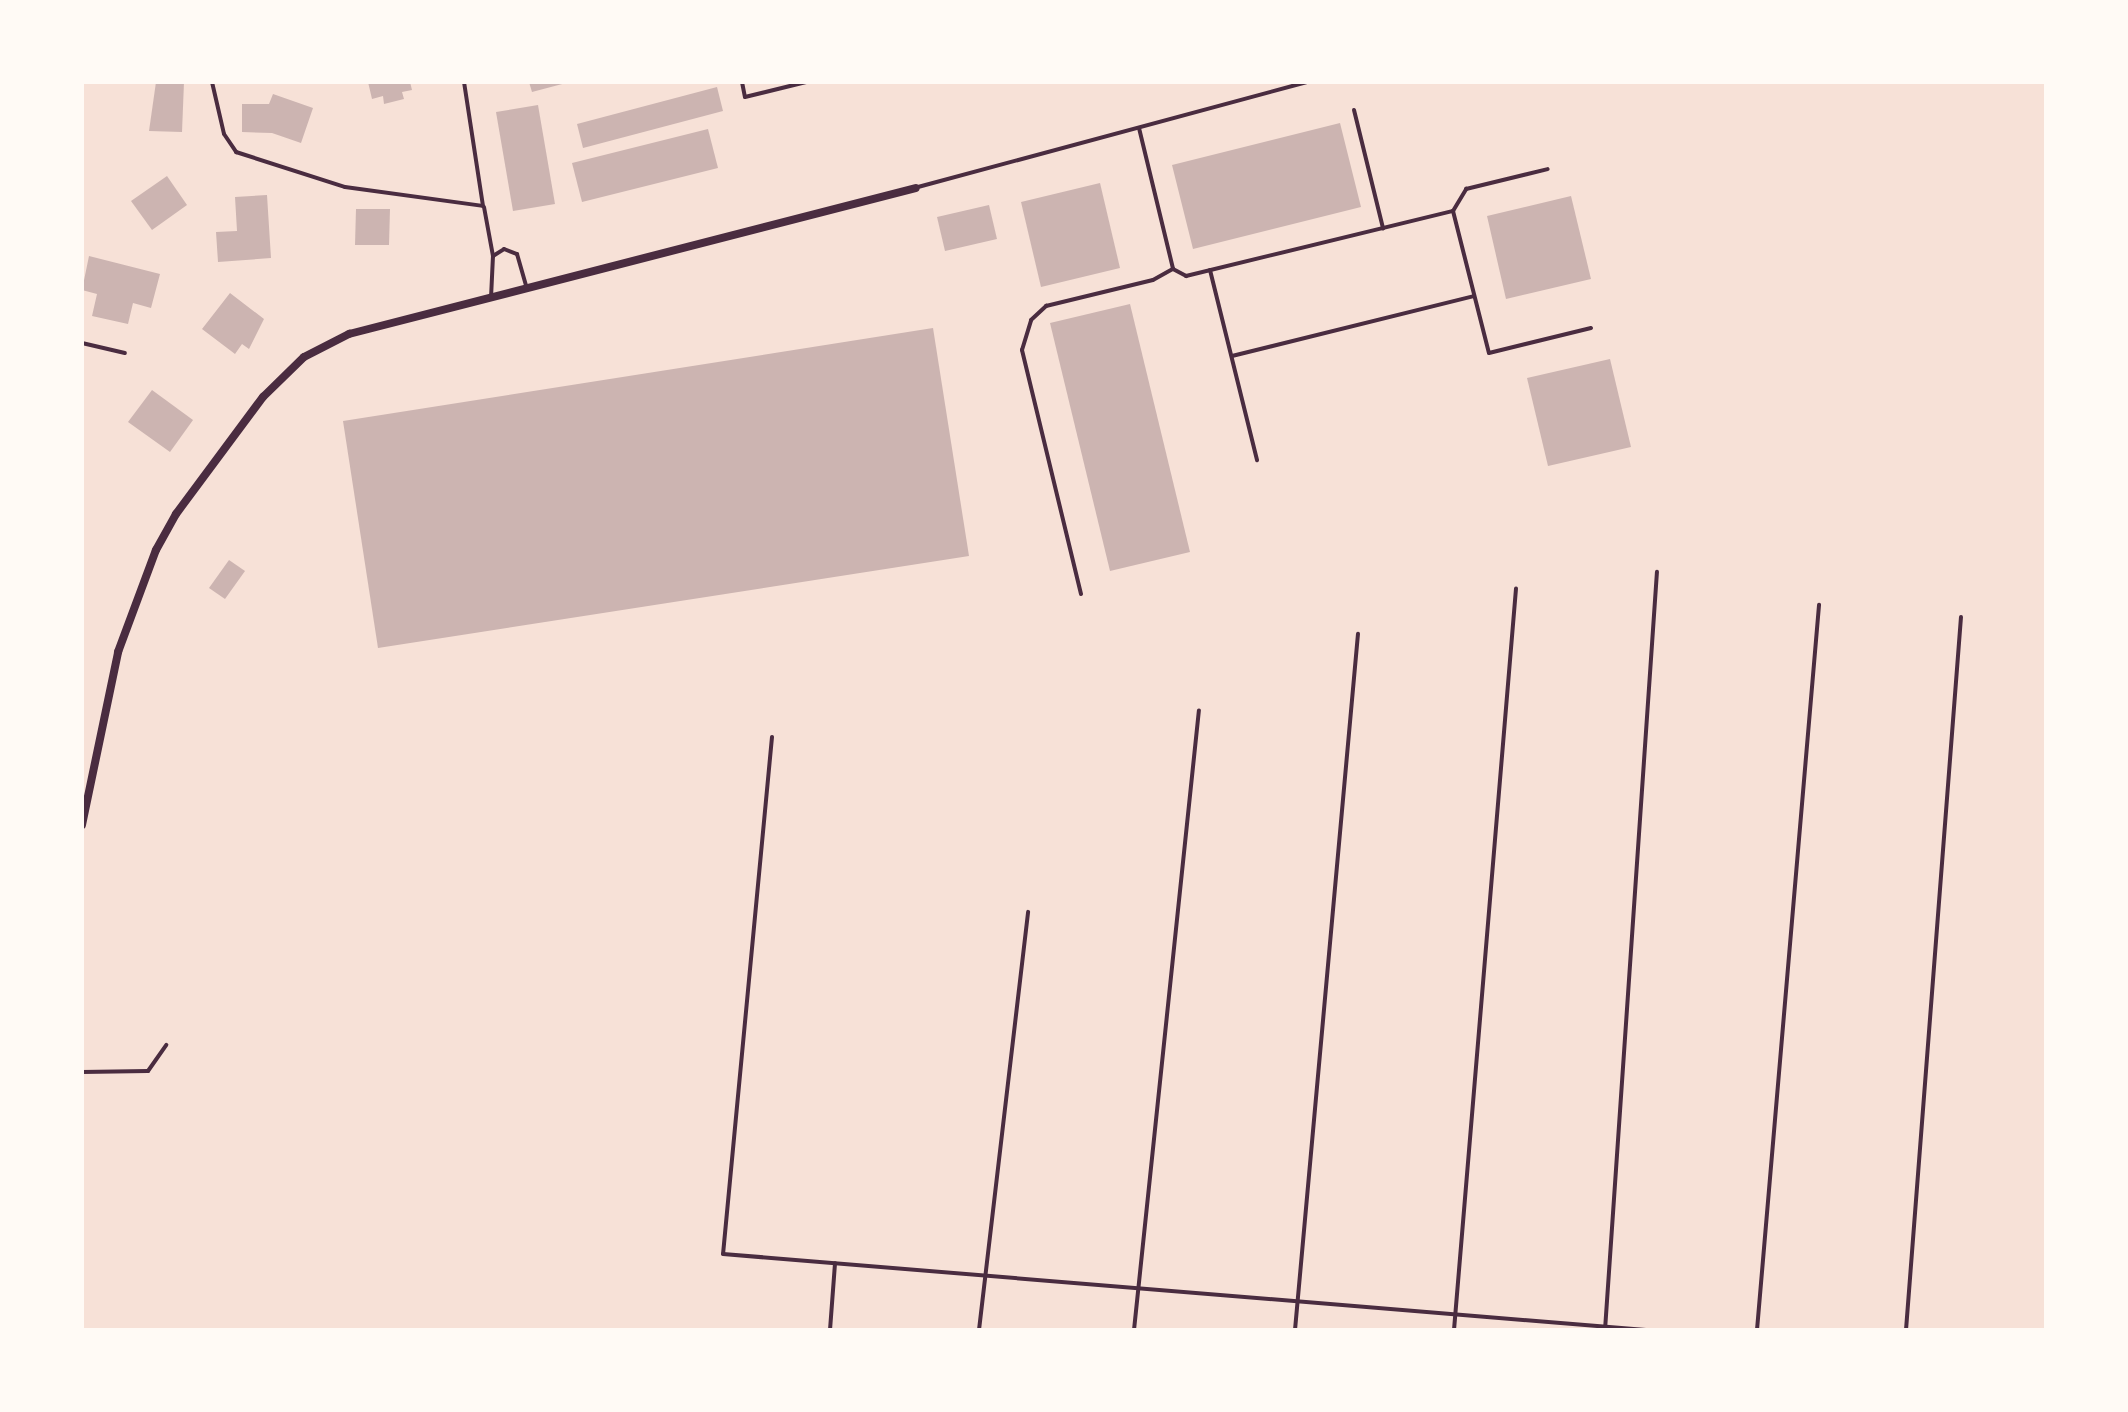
<!DOCTYPE html>
<html>
<head>
<meta charset="utf-8">
<style>
	body { margin:0 }
	#map { position:relative; width:2128px; height:1412px; overflow:hidden; background:#f7e1d7; font-family:Inter,sans-serif }
	div>[style] { position:absolute }
	.building>* { inset:0; background:#ccb4b1 }
	.service>* { height:4px; margin:-2px; padding:0 2px; transform-origin:2px; border-radius:2px; background:#4a2c40 }
	.minor>* { height:8px; margin:-4px; padding:0 4px; transform-origin:4px; border-radius:4px; background:#4a2c40 }
	span { translate:-50% -50%; white-space:nowrap; text-align:center; line-height:1.15; -webkit-text-stroke:7px #fffaf5; paint-order:stroke }
	.frame { position:absolute; inset:0; border:84px solid #fffaf5; pointer-events:none }
</style>
</head>
<body>
<div id="map">
	<div class="building">
		<i style="clip-path:polygon(156px 82px,184px 82px,182px 132px,149px 131px)"></i>
		<i style="clip-path:polygon(368px 82px,410px 82px,412px 90px,402px 92px,404px 99px,384px 104px,383px 96px,372px 99px)"></i>
		<i style="clip-path:polygon(529px 82px,566px 82px,566px 83px,532px 92px)"></i>
		<i style="clip-path:polygon(717px 87px,723px 111px,583px 148px,577px 124px)"></i>
		<i style="clip-path:polygon(273px 94px,313px 108px,301px 143px,272px 133px,242px 132px,242px 104px,269px 104px)"></i>
		<i style="clip-path:polygon(538px 105px,555px 204px,513px 211px,496px 112px)"></i>
		<i style="clip-path:polygon(1340px 123px,1361px 207px,1193px 249px,1172px 165px)"></i>
		<i style="clip-path:polygon(708px 129px,718px 168px,582px 202px,572px 163px)"></i>
		<i style="clip-path:polygon(167px 176px,187px 205px,152px 230px,131px 201px)"></i>
		<i style="clip-path:polygon(1100px 183px,1120px 268px,1041px 287px,1021px 202px)"></i>
		<i style="clip-path:polygon(267px 195px,271px 258px,218px 262px,216px 232px,237px 231px,235px 197px)"></i>
		<i style="clip-path:polygon(1571px 196px,1591px 279px,1506px 299px,1487px 216px)"></i>
		<i style="clip-path:polygon(989px 205px,997px 239px,945px 251px,937px 217px)"></i>
		<i style="clip-path:polygon(356px 209px,390px 209px,389px 245px,355px 245px)"></i>
		<i style="clip-path:polygon(89px 256px,160px 274px,151px 308px,133px 303px,128px 324px,92px 316px,97px 294px,82px 290px)"></i>
		<i style="clip-path:polygon(230px 293px,264px 319px,249px 349px,242px 344px,235px 354px,202px 329px)"></i>
		<i style="clip-path:polygon(1130px 304px,1190px 552px,1110px 571px,1050px 323px)"></i>
		<i style="clip-path:polygon(933px 328px,969px 556px,378px 648px,343px 421px)"></i>
		<i style="clip-path:polygon(1610px 359px,1631px 447px,1548px 466px,1527px 378px)"></i>
		<i style="clip-path:polygon(152px 390px,193px 420px,170px 452px,128px 422px)"></i>
		<i style="clip-path:polygon(229px 560px,245px 571px,225px 599px,209px 588px)"></i>
	</div>
	<div class="service">
		<i style="left:212px;top:82px;width:53px;rotate:77deg"></i>
		<i style="left:224px;top:134px;width:22px;rotate:56deg"></i>
		<i style="left:236px;top:152px;width:114px;rotate:17.8deg"></i>
		<i style="left:345px;top:187px;width:139px;rotate:7.8deg"></i>
		<i style="left:483px;top:206px;width:125px;rotate:-98.7deg"></i>
		<i style="left:742px;top:82px;width:15px;rotate:79deg"></i>
		<i style="left:745px;top:97px;width:63px;rotate:-13.8deg"></i>
		<i style="left:1354px;top:110px;width:122px;rotate:76.2deg"></i>
		<i style="left:1139px;top:128px;width:145px;rotate:76.4deg"></i>
		<i style="left:1173px;top:269px;width:15px;rotate:28deg"></i>
		<i style="left:1186px;top:276px;width:275px;rotate:-13.7deg"></i>
		<i style="left:1453px;top:211px;width:26px;rotate:-59deg"></i>
		<i style="left:1466px;top:189px;width:84px;rotate:-13.7deg"></i>
		<i style="left:918px;top:187px;width:402px;rotate:-15.1deg"></i>
		<i style="left:484px;top:207px;width:50px;rotate:79.6deg"></i>
		<i style="left:1453px;top:211px;width:146px;rotate:75.8deg"></i>
		<i style="left:1489px;top:353px;width:105px;rotate:-13.8deg"></i>
		<i style="left:1210px;top:270px;width:196px;rotate:76.1deg"></i>
		<i style="left:491px;top:298px;width:42px;rotate:-87.3deg"></i>
		<i style="left:493px;top:256px;width:13px;rotate:-32deg"></i>
		<i style="left:504px;top:249px;width:14px;rotate:21deg"></i>
		<i style="left:517px;top:254px;width:33px;rotate:74deg"></i>
		<i style="left:82px;top:343px;width:44px;rotate:13.1deg"></i>
		<i style="left:1232px;top:356px;width:249px;rotate:-13.9deg"></i>
		<i style="left:1081px;top:594px;width:251px;rotate:-103.6deg"></i>
		<i style="left:1022px;top:350px;width:31px;rotate:-73deg"></i>
		<i style="left:1031px;top:320px;width:21px;rotate:-43deg"></i>
		<i style="left:1046px;top:306px;width:110px;rotate:-13.7deg"></i>
		<i style="left:1153px;top:280px;width:23px;rotate:-29deg"></i>
		<i style="left:772px;top:737px;width:519px;rotate:95.41deg"></i>
		<i style="left:723px;top:1254px;width:926px;rotate:4.71deg"></i>
		<i style="left:82px;top:1072px;width:66px;rotate:-0.9deg"></i>
		<i style="left:148px;top:1071px;width:32px;rotate:-55deg"></i>
		<i style="left:830px;top:1330px;width:67px;rotate:-85.7deg"></i>
		<i style="left:979px;top:1330px;width:421px;rotate:-83.3deg"></i>
		<i style="left:1134px;top:1330px;width:623px;rotate:-84.02deg"></i>
		<i style="left:1295px;top:1330px;width:699px;rotate:-84.83deg"></i>
		<i style="left:1454px;top:1330px;width:744px;rotate:-85.22deg"></i>
		<i style="left:1605px;top:1330px;width:760px;rotate:-86.08deg"></i>
		<i style="left:1757px;top:1330px;width:728px;rotate:-85.11deg"></i>
		<i style="left:1906px;top:1330px;width:715px;rotate:-85.59deg"></i>
	</div>
	<div class="minor">
		<i style="left:82px;top:825px;width:177px;rotate:-78.2deg"></i>
		<i style="left:118px;top:652px;width:109px;rotate:-69.6deg"></i>
		<i style="left:156px;top:550px;width:41px;rotate:-60.9deg"></i>
		<i style="left:176px;top:514px;width:146px;rotate:-53.4deg"></i>
		<i style="left:263px;top:397px;width:57px;rotate:-44.3deg"></i>
		<i style="left:304px;top:357px;width:51px;rotate:-27.1deg"></i>
		<i style="left:349px;top:334px;width:585px;rotate:-14.44deg"></i>
	</div>
	<div class="frame"></div>
</div>
</body>
</html>
